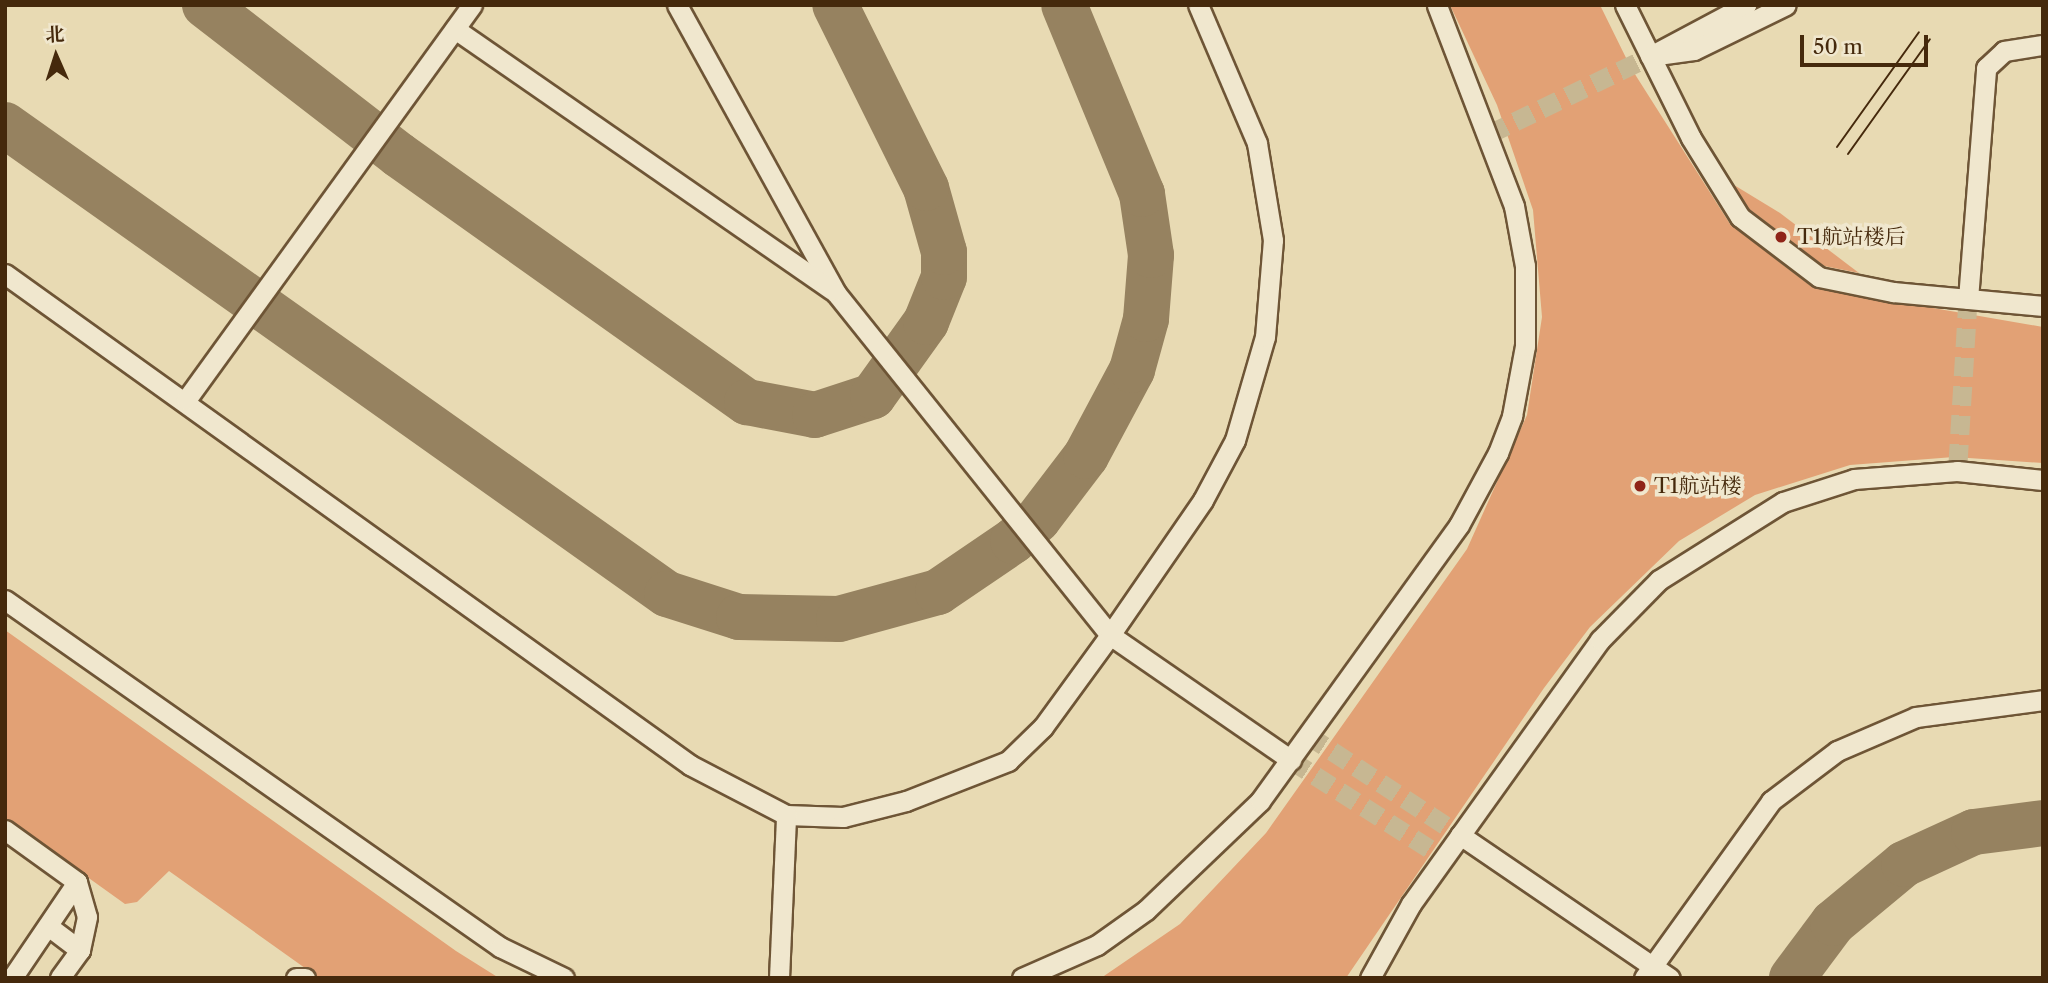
<!DOCTYPE html>
<html>
<head>
<meta charset="utf-8">
<style>
	body { margin:0 }
	#map { position:relative; width:2048px; height:983px; overflow:hidden; background:#e8dab3; font-family:"Libre Caslon Text","Noto Serif SC",serif }
	div>[style] { position:absolute }
	.taxiway>* { height:46px; margin:-23px; padding:0 23px; transform-origin:23px; border-radius:23px; background:#968260 }
	.building>* { inset:0; background:#e2a175 }
	.minor-tunnel>* { height:19px; margin-top:-9.5px; transform-origin:0; background:repeating-linear-gradient(90deg,#c7b792 0 19px,transparent 0 29px) }
	.roads { filter:drop-shadow(2px 0 #6e5536) drop-shadow(-2px 0 #6e5536) drop-shadow(0 2px #6e5536) drop-shadow(0 -2px #6e5536) }
	.minor>* { height:19px; margin:-9.5px; padding:0 9.5px; transform-origin:9.5px; border-radius:9.5px; background:#f0e7ce }
	.tram>* { height:2px; margin:-1px; padding:0 1px; transform-origin:1px; border-radius:1px; background:#45290c }
	.dots>* { width:19px; height:19px; translate:-50% -50%; box-sizing:border-box; border:4px solid #f0e7ce; border-radius:50% }
	span { translate:-50% -50%; white-space:nowrap; text-align:center; line-height:1.15; -webkit-text-stroke:7px #f0e7ce; paint-order:stroke }
	.poi-label { font-size:21px; color:#45290c }
	.left { translate:0 -50%; text-align:left }
	.frame { position:absolute; inset:0; border:7px solid #45290c; pointer-events:none }
	.north { position:absolute; left:21px; top:21px; width:70px; height:70px; -webkit-text-stroke:5px #f0e7ce; paint-order:stroke; rotate:357deg; font-size:19px; font-weight:700; line-height:28px; text-align:center; color:#45290c }
	.north::after { content:''; display:block; margin:auto; width:24px; height:32px; background:#45290c; clip-path:polygon(50% 0,100% 100%,50% 72%,0 100%) }
	.scale { position:absolute; left:1800px; top:35px; width:128px; height:32px; box-sizing:border-box; border:4px solid #45290c; border-top:0; padding-left:9px; font-size:21px; line-height:24px; white-space:nowrap; color:#45290c; -webkit-text-stroke:5px #f0e7ce; paint-order:stroke }
</style>
</head>
<body>
<div id="map">
	<div class="taxiway">
		<i style="left:205px;top:5px;width:245px;rotate:37.7deg"></i>
		<i style="left:399px;top:155px;width:427px;rotate:35.4deg"></i>
		<i style="left:747px;top:402px;width:69px;rotate:10.8deg"></i>
		<i style="left:815px;top:415px;width:61px;rotate:-18.1deg"></i>
		<i style="left:873px;top:396px;width:91px;rotate:-54.4deg"></i>
		<i style="left:926px;top:322px;width:48px;rotate:-68.2deg"></i>
		<i style="left:944px;top:277px;width:25px;rotate:-90deg"></i>
		<i style="left:944px;top:252px;width:66px;rotate:-105.7deg"></i>
		<i style="left:926px;top:188px;width:204px;rotate:-116.4deg"></i>
		<i style="left:5px;top:125px;width:811px;rotate:35.32deg"></i>
		<i style="left:667px;top:594px;width:76px;rotate:17.7deg"></i>
		<i style="left:739px;top:617px;width:100px;rotate:1.1deg"></i>
		<i style="left:839px;top:619px;width:103px;rotate:-15.3deg"></i>
		<i style="left:938px;top:592px;width:91px;rotate:-34.2deg"></i>
		<i style="left:1013px;top:541px;width:33px;rotate:-41deg"></i>
		<i style="left:1038px;top:519px;width:79px;rotate:-52.7deg"></i>
		<i style="left:1086px;top:456px;width:98px;rotate:-61.9deg"></i>
		<i style="left:1132px;top:370px;width:53px;rotate:-74.6deg"></i>
		<i style="left:1146px;top:319px;width:64px;rotate:-85.5deg"></i>
		<i style="left:1151px;top:255px;width:62px;rotate:-98.4deg"></i>
		<i style="left:1142px;top:194px;width:204px;rotate:-112.4deg"></i>
		<i style="left:1792px;top:978px;width:69px;rotate:-53.3deg"></i>
		<i style="left:1833px;top:923px;width:92px;rotate:-39.7deg"></i>
		<i style="left:1904px;top:864px;width:77px;rotate:-24.6deg"></i>
		<i style="left:1974px;top:832px;width:70px;rotate:-7.4deg"></i>
	</div>
	<div class="building">
		<i style="clip-path:polygon(1450px 5px,1600px 5px,1631px 68px,1730px 224px,1812px 287px,2043px 327px,2043px 463px,1954px 457px,1850px 465px,1755px 495px,1679px 541px,1590px 627px,1544px 688px,1346px 978px,1101px 978px,1180px 924px,1266px 833px,1467px 549px,1527px 415px,1542px 317px,1533px 210px,1497px 105px)"></i>
		<i style="clip-path:polygon(1734px 185px,1780px 213px,1859px 273px,1824px 266px,1749px 209px)"></i>
		<i style="clip-path:polygon(5px 630px,456px 951px,499px 978px,319px 978px,169px 871px,137px 902px,125px 904px,5px 818px)"></i>
	</div>
	<div class="minor-tunnel">
		<i style="left:1489px;top:134px;width:179px;rotate:-25.8deg"></i>
		<i style="left:1958px;top:463px;width:164px;rotate:-86.5deg"></i>
		<i style="left:1308px;top:735px;width:182px;rotate:33.3deg"></i>
		<i style="left:1291px;top:760px;width:182px;rotate:32.6deg"></i>
	</div>
	<div class="roads">
		<div class="minor">
			<i style="left:677px;top:5px;width:329px;rotate:61.1deg"></i>
			<i style="left:836px;top:293px;width:438px;rotate:51.3deg"></i>
			<i style="left:1110px;top:635px;width:220px;rotate:34.6deg"></i>
			<i style="left:1625px;top:5px;width:148px;rotate:63.6deg"></i>
			<i style="left:1691px;top:138px;width:93px;rotate:58.2deg"></i>
			<i style="left:1740px;top:217px;width:99px;rotate:37.2deg"></i>
			<i style="left:1819px;top:277px;width:76px;rotate:11.5deg"></i>
			<i style="left:1893px;top:292px;width:151px;rotate:5.3deg"></i>
			<i style="left:455px;top:29px;width:459px;rotate:34.7deg"></i>
			<i style="left:1658px;top:52px;width:100px;rotate:-28.1deg"></i>
			<i style="left:1650px;top:56px;width:44px;rotate:-7.8deg"></i>
			<i style="left:1694px;top:50px;width:102px;rotate:-26.1deg"></i>
			<i style="left:5px;top:274px;width:843px;rotate:35.63deg"></i>
			<i style="left:690px;top:765px;width:108px;rotate:27.5deg"></i>
			<i style="left:786px;top:815px;width:57px;rotate:2deg"></i>
			<i style="left:843px;top:817px;width:65px;rotate:-14.3deg"></i>
			<i style="left:906px;top:801px;width:110px;rotate:-21.4deg"></i>
			<i style="left:1008px;top:761px;width:49px;rotate:-44.2deg"></i>
			<i style="left:1043px;top:727px;width:114px;rotate:-53.9deg"></i>
			<i style="left:1110px;top:635px;width:164px;rotate:-55.4deg"></i>
			<i style="left:1203px;top:500px;width:68px;rotate:-61.9deg"></i>
			<i style="left:1235px;top:440px;width:107px;rotate:-73.8deg"></i>
			<i style="left:1265px;top:337px;width:97px;rotate:-85.3deg"></i>
			<i style="left:1273px;top:240px;width:98px;rotate:-99.4deg"></i>
			<i style="left:1257px;top:143px;width:150px;rotate:-113.1deg"></i>
			<i style="left:1968px;top:299px;width:232px;rotate:-85.5deg"></i>
			<i style="left:1986px;top:68px;width:25px;rotate:-43deg"></i>
			<i style="left:2004px;top:51px;width:39px;rotate:-9deg"></i>
			<i style="left:186px;top:400px;width:488px;rotate:-54.1deg"></i>
			<i style="left:5px;top:600px;width:605px;rotate:35.03deg"></i>
			<i style="left:500px;top:947px;width:71px;rotate:25.8deg"></i>
			<i style="left:5px;top:830px;width:89px;rotate:35.8deg"></i>
			<i style="left:77px;top:882px;width:116px;rotate:124.1deg"></i>
			<i style="left:1460px;top:835px;width:254px;rotate:34.3deg"></i>
			<i style="left:77px;top:882px;width:36px;rotate:74deg"></i>
			<i style="left:87px;top:917px;width:34px;rotate:102deg"></i>
			<i style="left:48px;top:926px;width:40px;rotate:37deg"></i>
			<i style="left:80px;top:950px;width:34px;rotate:126deg"></i>
			<i style="left:296px;top:978px;width:9px"></i>
			<i style="left:779px;top:978px;width:163px;rotate:-87.5deg"></i>
			<i style="left:1022px;top:978px;width:82px;rotate:-23.7deg"></i>
			<i style="left:1097px;top:945px;width:60px;rotate:-35.5deg"></i>
			<i style="left:1146px;top:910px;width:158px;rotate:-43.7deg"></i>
			<i style="left:1260px;top:801px;width:340px;rotate:-54.2deg"></i>
			<i style="left:1459px;top:525px;width:82px;rotate:-61.6deg"></i>
			<i style="left:1498px;top:453px;width:40px;rotate:-69deg"></i>
			<i style="left:1512px;top:416px;width:71px;rotate:-79.5deg"></i>
			<i style="left:1525px;top:346px;width:80px;rotate:-90deg"></i>
			<i style="left:1525px;top:266px;width:61px;rotate:-100.4deg"></i>
			<i style="left:1514px;top:206px;width:215px;rotate:-111deg"></i>
			<i style="left:1370px;top:978px;width:85px;rotate:-61deg"></i>
			<i style="left:1411px;top:904px;width:325px;rotate:-54.4deg"></i>
			<i style="left:1600px;top:640px;width:84px;rotate:-45.5deg"></i>
			<i style="left:1659px;top:580px;width:146px;rotate:-32.2deg"></i>
			<i style="left:1783px;top:502px;width:75px;rotate:-17.9deg"></i>
			<i style="left:1854px;top:479px;width:103px;rotate:-4.4deg"></i>
			<i style="left:1957px;top:471px;width:86px;rotate:6deg"></i>
			<i style="left:1644px;top:978px;width:218px;rotate:-54.3deg"></i>
			<i style="left:1771px;top:801px;width:83px;rotate:-37.1deg"></i>
			<i style="left:1837px;top:751px;width:86px;rotate:-23.3deg"></i>
			<i style="left:1916px;top:717px;width:128px;rotate:-7.6deg"></i>
		</div>
	</div>
	<div class="tram">
		<i style="left:1837px;top:147px;width:141px;rotate:-54.5deg"></i>
		<i style="left:1848px;top:154px;width:141px;rotate:-54.5deg"></i>
	</div>
	<div class="dots">
		<i style="left:1781px;top:237px;background:#8f2418"></i>
		<i style="left:1640px;top:486px;background:#8f2418"></i>
	</div>
	<div class="poi-label">
		<span class="left" style="left:1797px;top:237px">T1航站楼后</span>
		<span class="left" style="left:1654px;top:486px">T1航站楼</span>
	</div>
	<div class="frame"></div>
	<div class="north">北</div>
	<div class="scale">50 m</div>
</div>
</body>
</html>
